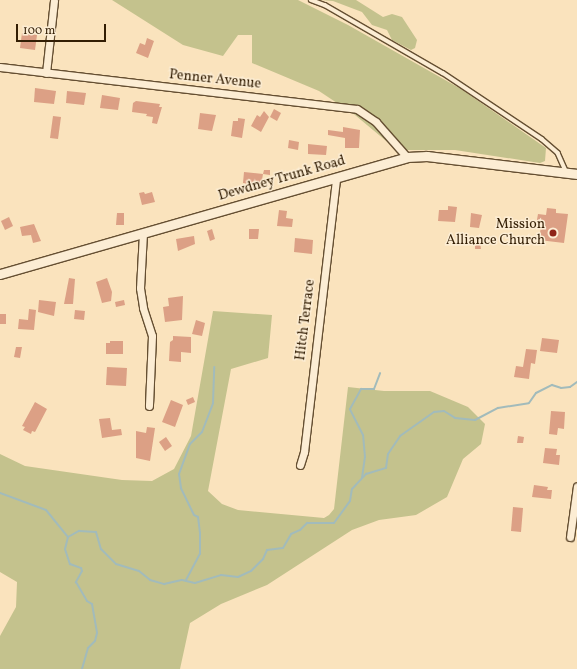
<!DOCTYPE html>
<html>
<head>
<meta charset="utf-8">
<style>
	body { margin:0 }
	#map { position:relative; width:577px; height:669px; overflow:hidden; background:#fae3bd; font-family:Vollkorn,serif }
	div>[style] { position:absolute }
	.green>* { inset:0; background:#c4c28d }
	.stream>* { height:2px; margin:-1px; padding:0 1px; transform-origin:1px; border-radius:1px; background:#a2bbbb }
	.building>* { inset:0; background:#dca085 }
	.roads { filter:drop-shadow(1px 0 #654f32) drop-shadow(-1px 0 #654f32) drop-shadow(0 1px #654f32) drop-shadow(0 -1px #654f32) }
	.lane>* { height:3.5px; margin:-1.75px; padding:0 1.75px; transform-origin:1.75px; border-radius:1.75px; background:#fcedd4 }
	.street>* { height:7px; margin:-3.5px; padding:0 3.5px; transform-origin:3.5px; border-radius:3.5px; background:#fcedd4 }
	.secondary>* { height:9px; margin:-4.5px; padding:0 4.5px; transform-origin:4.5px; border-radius:4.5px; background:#fcedd4 }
	.dots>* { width:11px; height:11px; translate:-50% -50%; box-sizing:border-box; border:2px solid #fcedd4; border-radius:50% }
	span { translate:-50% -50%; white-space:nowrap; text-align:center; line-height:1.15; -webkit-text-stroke:3px #fcedd4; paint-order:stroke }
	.street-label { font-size:14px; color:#331e04 }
	.poi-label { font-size:14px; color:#331e04 }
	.right { translate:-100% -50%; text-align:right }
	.scale { position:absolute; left:16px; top:24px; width:90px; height:18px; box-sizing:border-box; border:2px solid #331e04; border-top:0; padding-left:5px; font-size:12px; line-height:14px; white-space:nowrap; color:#331e04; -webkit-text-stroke:3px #fcedd4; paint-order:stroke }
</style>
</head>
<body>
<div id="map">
	<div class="green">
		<i style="clip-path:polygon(112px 0,298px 0,348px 25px,461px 89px,546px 148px,545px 161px,540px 163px,455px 150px,397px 150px,355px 115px,319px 91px,252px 63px,252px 35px,238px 35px,223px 56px,183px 45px)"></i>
		<i style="clip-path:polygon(321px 0,356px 0,383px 17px,392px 14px,402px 17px,417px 40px,415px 48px,411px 50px,392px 40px,387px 30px,372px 25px,362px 12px,333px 1px)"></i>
		<i style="clip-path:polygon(213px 311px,272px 315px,268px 358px,231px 369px,208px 491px,222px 504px,238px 510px,324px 518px,329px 515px,334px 509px,348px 387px,384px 391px,430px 391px,468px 407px,485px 424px,481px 444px,463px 459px,447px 497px,416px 515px,379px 520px,352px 530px,267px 585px,221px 604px,190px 623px,180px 669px,0 669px,0 636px,16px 607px,17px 582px,0 572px,0 454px,25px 466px,122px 480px,152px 481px,174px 469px,191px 436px)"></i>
	</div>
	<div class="stream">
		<i style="left:362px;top:478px;width:21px;rotate:-82deg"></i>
		<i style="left:365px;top:457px;width:22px;rotate:-95deg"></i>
		<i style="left:363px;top:435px;width:29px;rotate:-117deg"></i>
		<i style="left:350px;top:409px;width:23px;rotate:-61deg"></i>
		<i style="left:361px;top:389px;width:13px"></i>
		<i style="left:374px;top:389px;width:17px;rotate:-69deg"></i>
		<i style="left:0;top:493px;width:49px;rotate:20.3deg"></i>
		<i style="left:46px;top:510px;width:35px;rotate:51deg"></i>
		<i style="left:68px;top:537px;width:12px;rotate:104deg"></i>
		<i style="left:65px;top:549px;width:16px;rotate:72deg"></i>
		<i style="left:70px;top:564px;width:12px;rotate:20deg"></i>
		<i style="left:81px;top:568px;width:3px;rotate:72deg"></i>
		<i style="left:82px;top:571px;width:13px;rotate:119deg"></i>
		<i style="left:76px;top:582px;width:22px;rotate:60deg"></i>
		<i style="left:87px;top:601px;width:6px;rotate:31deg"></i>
		<i style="left:92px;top:604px;width:29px;rotate:80deg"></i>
		<i style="left:97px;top:633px;width:8px;rotate:104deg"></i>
		<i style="left:95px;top:641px;width:10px;rotate:135deg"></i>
		<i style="left:88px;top:648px;width:22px;rotate:106deg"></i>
		<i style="left:68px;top:537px;width:13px;rotate:-29deg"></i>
		<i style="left:79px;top:531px;width:17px;rotate:3deg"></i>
		<i style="left:96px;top:532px;width:18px;rotate:74deg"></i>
		<i style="left:101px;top:549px;width:21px;rotate:45deg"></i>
		<i style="left:116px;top:564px;width:24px;rotate:17deg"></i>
		<i style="left:139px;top:571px;width:14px;rotate:39deg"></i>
		<i style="left:150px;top:580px;width:15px;rotate:16deg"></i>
		<i style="left:164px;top:584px;width:18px;rotate:-13deg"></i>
		<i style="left:182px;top:580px;width:13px;rotate:13deg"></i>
		<i style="left:195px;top:583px;width:27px;rotate:-17deg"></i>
		<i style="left:221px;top:575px;width:17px;rotate:7deg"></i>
		<i style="left:238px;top:577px;width:14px;rotate:-25deg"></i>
		<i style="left:251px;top:571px;width:17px;rotate:-45deg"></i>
		<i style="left:263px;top:559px;width:10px;rotate:-66deg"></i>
		<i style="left:267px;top:550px;width:16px;rotate:-7deg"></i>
		<i style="left:283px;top:548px;width:16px;rotate:-60deg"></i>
		<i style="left:291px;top:534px;width:10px;rotate:-24deg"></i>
		<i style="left:300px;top:530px;width:10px;rotate:-45deg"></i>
		<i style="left:307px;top:523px;width:27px"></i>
		<i style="left:334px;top:523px;width:27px;rotate:-54deg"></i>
		<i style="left:350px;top:501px;width:12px;rotate:-81deg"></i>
		<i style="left:352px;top:489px;width:21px;rotate:-47deg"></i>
		<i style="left:366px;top:474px;width:21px;rotate:-17deg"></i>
		<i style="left:386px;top:468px;width:14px;rotate:-82deg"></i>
		<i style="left:388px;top:454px;width:22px;rotate:-56deg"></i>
		<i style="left:400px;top:436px;width:42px;rotate:-35.2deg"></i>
		<i style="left:434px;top:412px;width:10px;rotate:-6deg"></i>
		<i style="left:444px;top:411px;width:13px;rotate:32deg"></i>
		<i style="left:455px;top:418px;width:20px;rotate:6deg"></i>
		<i style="left:475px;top:420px;width:26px;rotate:-28deg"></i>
		<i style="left:498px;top:408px;width:31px;rotate:-9deg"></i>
		<i style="left:529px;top:403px;width:12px;rotate:-55deg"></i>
		<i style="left:536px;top:393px;width:18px;rotate:-27deg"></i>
		<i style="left:552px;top:385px;width:9px;rotate:18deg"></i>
		<i style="left:561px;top:388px;width:9px;rotate:-6deg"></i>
		<i style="left:570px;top:387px;width:9px;rotate:-36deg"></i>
		<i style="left:186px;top:580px;width:30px;rotate:-62deg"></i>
		<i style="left:200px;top:554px;width:21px;rotate:-90deg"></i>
		<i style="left:200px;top:533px;width:16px;rotate:-97deg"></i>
		<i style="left:198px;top:517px;width:4px;rotate:-153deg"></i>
		<i style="left:194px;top:515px;width:30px;rotate:-116deg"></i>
		<i style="left:181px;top:488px;width:14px;rotate:-98deg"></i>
		<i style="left:179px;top:474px;width:32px;rotate:-70deg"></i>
		<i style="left:190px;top:444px;width:17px;rotate:-45deg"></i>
		<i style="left:202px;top:432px;width:31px;rotate:-69deg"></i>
		<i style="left:213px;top:403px;width:36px;rotate:-88deg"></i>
	</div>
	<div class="building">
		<i style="clip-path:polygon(22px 33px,37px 35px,35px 50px,20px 48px)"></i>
		<i style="clip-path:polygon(147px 38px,154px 41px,148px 58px,136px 53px,140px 43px,145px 45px)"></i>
		<i style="clip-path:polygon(35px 88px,56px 91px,54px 104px,34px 102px)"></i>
		<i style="clip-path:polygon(67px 91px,86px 93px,84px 105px,66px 103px)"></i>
		<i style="clip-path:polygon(102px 95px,120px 98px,118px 110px,100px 108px)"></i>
		<i style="clip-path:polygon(136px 101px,160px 104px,159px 107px,162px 107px,157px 124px,152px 123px,153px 117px,146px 116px,147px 114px,132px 112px,133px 103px)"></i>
		<i style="clip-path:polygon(274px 109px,281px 113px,277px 121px,270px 117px)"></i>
		<i style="clip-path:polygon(264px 111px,269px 117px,261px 132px,251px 126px,257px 115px,260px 117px)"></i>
		<i style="clip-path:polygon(200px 113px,216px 115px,212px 131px,198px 129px)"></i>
		<i style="clip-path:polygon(53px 116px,61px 117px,58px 139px,50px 138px)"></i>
		<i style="clip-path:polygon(238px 118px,245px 119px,242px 138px,231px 136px,233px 121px,238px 121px)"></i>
		<i style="clip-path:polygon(343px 127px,360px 130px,359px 148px,345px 148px,345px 138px,328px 135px,328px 130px,343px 132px)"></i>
		<i style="clip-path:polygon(289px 140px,299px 142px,298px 150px,288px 148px)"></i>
		<i style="clip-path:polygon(308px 144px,327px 146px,326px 155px,308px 154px)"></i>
		<i style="clip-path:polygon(264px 170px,270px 170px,270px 175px,263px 174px)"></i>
		<i style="clip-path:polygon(244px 172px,263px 174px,261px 186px,243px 183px)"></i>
		<i style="clip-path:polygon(144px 192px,145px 194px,152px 192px,155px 202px,142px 205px,139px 193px)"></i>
		<i style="clip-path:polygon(448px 206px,457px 207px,455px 222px,438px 221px,439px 210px,448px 210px)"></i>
		<i style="clip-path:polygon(547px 208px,556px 209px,556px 213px,568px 214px,564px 243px,539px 240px,541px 226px,536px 225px,538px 214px,546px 215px)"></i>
		<i style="clip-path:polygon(279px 210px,287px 211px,286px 218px,293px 219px,292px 227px,277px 226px)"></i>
		<i style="clip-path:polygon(117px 213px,124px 213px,124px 225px,116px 225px)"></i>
		<i style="clip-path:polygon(471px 213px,482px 215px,479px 228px,470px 227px)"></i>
		<i style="clip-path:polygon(9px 217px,13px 226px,5px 230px,1px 221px)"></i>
		<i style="clip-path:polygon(34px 224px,41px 241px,33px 243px,31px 235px,22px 236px,20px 227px)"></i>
		<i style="clip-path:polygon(212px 229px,215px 239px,210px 241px,207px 231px)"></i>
		<i style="clip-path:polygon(249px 229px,259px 229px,258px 239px,249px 239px)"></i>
		<i style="clip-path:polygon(194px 236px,195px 244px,178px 251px,176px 239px)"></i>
		<i style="clip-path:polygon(295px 238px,313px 240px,312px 254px,294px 252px)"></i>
		<i style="clip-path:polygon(475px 243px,480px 243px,481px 249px,475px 249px)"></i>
		<i style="clip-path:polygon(69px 278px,75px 279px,73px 304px,64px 304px)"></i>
		<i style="clip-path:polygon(107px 278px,112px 292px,111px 301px,102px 303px,96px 282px)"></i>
		<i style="clip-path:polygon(183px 296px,182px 320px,165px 322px,163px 307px,169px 306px,168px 298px)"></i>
		<i style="clip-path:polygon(39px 300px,56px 302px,54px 316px,38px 312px)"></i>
		<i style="clip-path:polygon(124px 300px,125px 305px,116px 307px,115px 302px)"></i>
		<i style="clip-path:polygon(29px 309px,36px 310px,34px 330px,18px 329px,19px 319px,28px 320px)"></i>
		<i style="clip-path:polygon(75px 310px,85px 311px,84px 320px,74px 319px)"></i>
		<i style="clip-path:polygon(0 314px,6px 314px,6px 324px,0 324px)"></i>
		<i style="clip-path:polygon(196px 320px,205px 323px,202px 336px,192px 334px)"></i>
		<i style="clip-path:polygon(173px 336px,191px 337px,191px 353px,181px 352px,181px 362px,169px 361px,170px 342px,173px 340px)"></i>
		<i style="clip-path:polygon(542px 338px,559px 340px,557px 353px,540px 351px)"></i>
		<i style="clip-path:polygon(110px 341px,123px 341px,123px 354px,106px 354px,106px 343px,110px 343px)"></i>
		<i style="clip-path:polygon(16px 347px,22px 347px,20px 358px,14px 357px)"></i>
		<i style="clip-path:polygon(526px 349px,537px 350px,535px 364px,531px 363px,529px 379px,514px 377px,516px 366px,523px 367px)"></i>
		<i style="clip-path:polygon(107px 367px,127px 368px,126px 386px,106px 385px)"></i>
		<i style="clip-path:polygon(193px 397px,195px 402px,188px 405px,186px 400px)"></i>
		<i style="clip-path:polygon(171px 400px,183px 405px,175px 427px,162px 422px)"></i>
		<i style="clip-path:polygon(35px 402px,47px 409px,35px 432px,32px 431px,31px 434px,23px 430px,25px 427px,22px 426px)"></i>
		<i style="clip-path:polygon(551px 411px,565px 412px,564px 429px,558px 428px,557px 435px,549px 434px)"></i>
		<i style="clip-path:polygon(110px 418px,112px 430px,121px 429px,122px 435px,102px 438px,99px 419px)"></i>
		<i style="clip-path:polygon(147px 427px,155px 428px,150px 461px,136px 458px,136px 431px,146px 433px)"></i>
		<i style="clip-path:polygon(518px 436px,524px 437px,523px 443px,517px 443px)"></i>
		<i style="clip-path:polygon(166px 437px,172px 446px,165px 451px,159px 442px)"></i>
		<i style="clip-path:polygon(545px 448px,557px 449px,556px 455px,560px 455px,559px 465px,543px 463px)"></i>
		<i style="clip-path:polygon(534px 485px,548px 487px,547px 490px,552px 490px,551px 499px,532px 497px)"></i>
		<i style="clip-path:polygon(513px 507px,523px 508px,521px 532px,511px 531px)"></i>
	</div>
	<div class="roads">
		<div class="lane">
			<i style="left:311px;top:0;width:15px;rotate:20deg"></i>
			<i style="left:325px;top:5px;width:136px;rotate:30deg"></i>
			<i style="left:443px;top:73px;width:119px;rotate:33.7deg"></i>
			<i style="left:542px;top:139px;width:21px;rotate:41deg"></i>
			<i style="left:558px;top:153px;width:20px;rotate:66deg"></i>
		</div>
		<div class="street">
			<i style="left:0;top:67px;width:359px;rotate:6.7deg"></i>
			<i style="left:357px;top:109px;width:23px;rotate:34deg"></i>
			<i style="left:376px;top:122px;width:47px;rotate:48.5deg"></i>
			<i style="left:46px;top:73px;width:73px;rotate:-83.7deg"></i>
			<i style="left:143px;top:233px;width:55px;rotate:93.1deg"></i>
			<i style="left:140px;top:288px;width:20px;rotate:81deg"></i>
			<i style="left:143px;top:308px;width:29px;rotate:72deg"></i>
			<i style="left:152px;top:336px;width:70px;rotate:92.5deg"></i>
			<i style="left:300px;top:465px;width:14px;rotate:-73deg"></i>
			<i style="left:304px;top:452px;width:276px;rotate:-83.3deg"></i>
			<i style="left:570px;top:537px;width:51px;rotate:-82.2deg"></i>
		</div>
		<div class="secondary">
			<i style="left:0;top:274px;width:423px;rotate:-16deg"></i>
			<i style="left:407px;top:157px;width:20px;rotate:-3deg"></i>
			<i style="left:427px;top:156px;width:151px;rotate:6.8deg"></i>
		</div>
	</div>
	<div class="dots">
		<i style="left:553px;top:233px;background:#8f2418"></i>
	</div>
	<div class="street-label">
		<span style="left:215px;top:80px;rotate:6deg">Penner Avenue</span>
		<span style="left:282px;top:179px;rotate:-16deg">Dewdney Trunk Road</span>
		<span style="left:306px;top:320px;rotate:-83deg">Hitch Terrace</span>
	</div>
	<div class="poi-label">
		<span class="right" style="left:545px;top:233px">Mission<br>Alliance Church</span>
	</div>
	<div class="scale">100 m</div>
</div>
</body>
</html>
